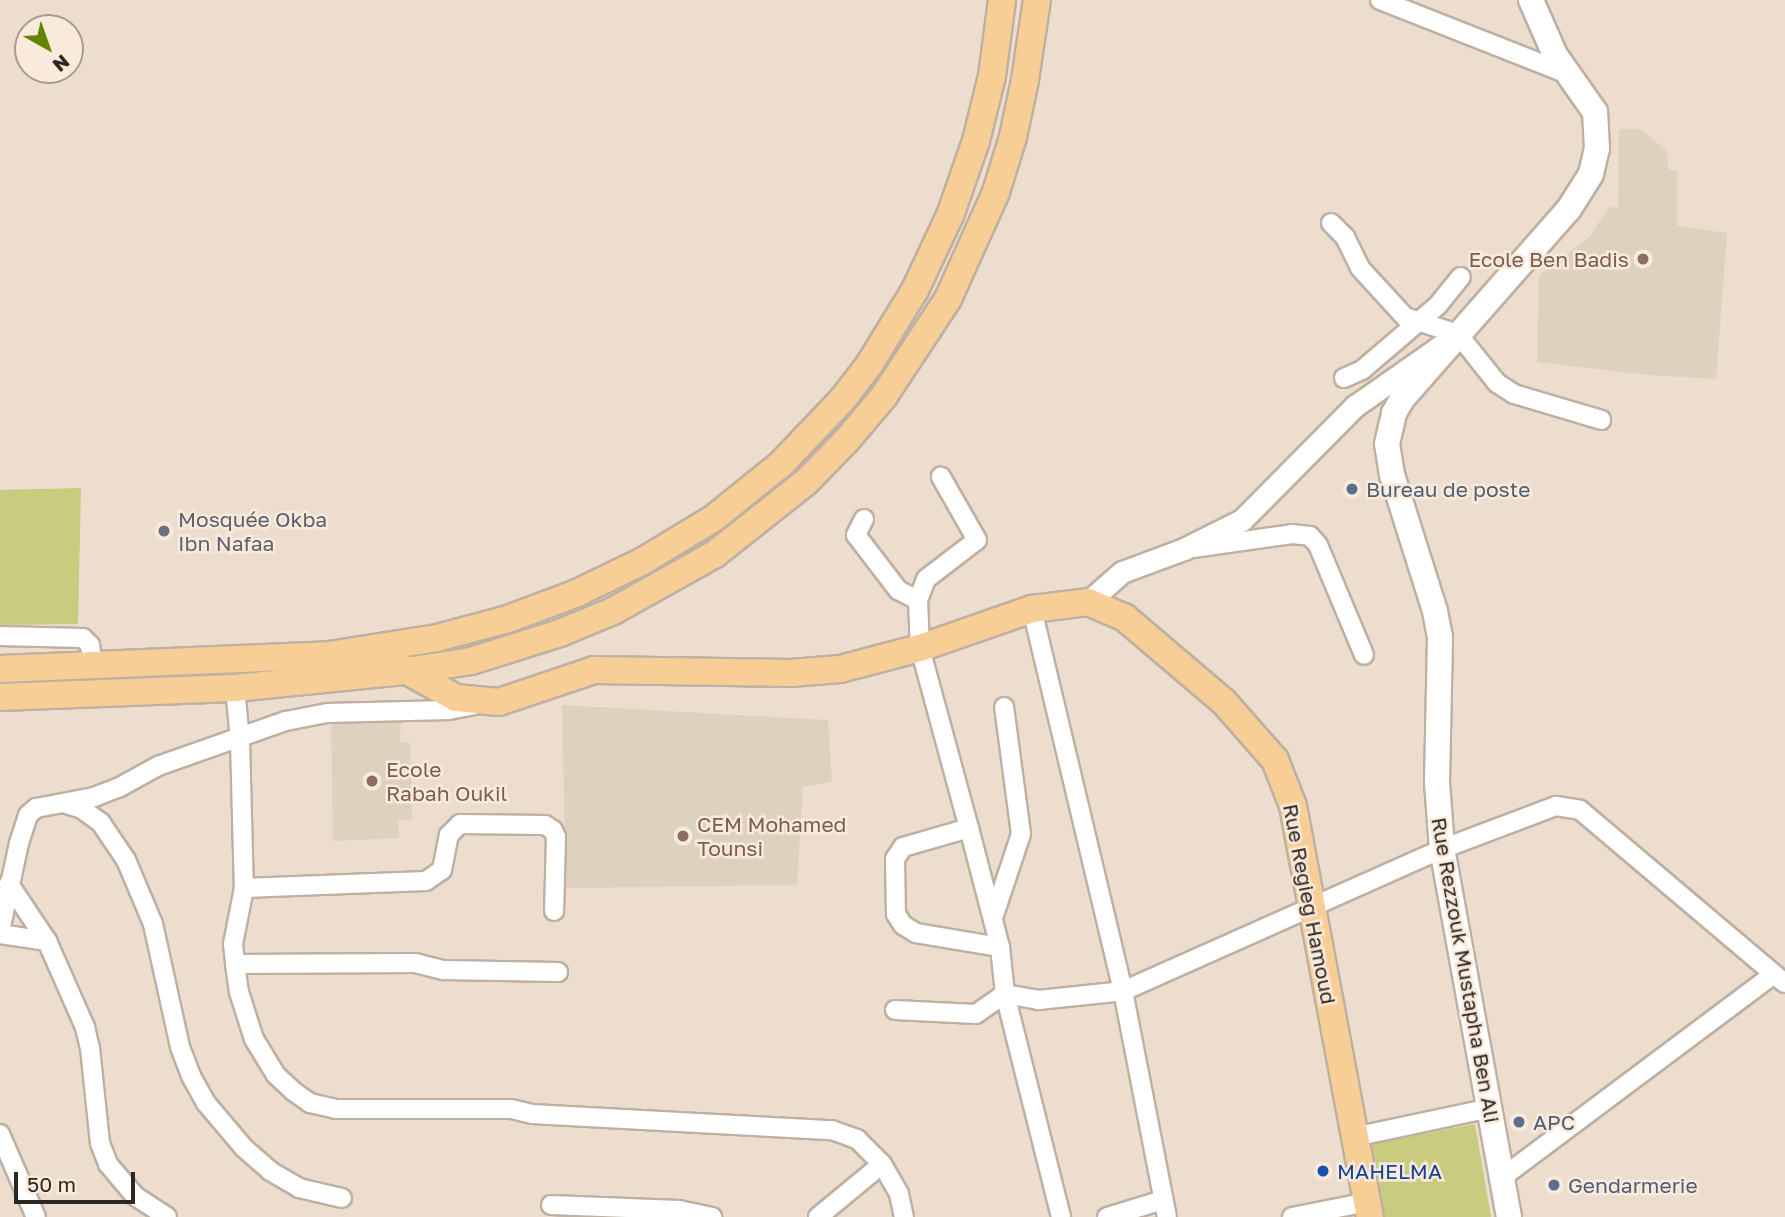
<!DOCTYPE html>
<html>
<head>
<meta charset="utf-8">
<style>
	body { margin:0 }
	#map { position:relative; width:1785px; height:1217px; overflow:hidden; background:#ecddcf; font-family:"Golos Text",sans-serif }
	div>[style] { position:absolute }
	.education>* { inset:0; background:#dcd2be }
	.green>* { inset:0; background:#c9cc7e }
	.roads { filter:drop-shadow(2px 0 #beb0a2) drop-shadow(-2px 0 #beb0a2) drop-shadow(0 2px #beb0a2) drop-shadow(0 -2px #beb0a2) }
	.minor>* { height:18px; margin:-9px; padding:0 9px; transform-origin:9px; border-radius:9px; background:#fff }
	.tertiary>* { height:21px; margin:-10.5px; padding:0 10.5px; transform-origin:10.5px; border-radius:10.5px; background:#fff }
	.secondary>* { height:24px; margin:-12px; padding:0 12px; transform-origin:12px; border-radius:12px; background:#fff }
	.primary>* { height:26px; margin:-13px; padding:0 13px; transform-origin:13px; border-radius:13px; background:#f8ce97 }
	.dots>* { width:19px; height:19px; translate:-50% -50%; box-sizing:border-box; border:4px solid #f9eadc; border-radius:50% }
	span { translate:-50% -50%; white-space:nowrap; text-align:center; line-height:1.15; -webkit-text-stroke:5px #f9eadc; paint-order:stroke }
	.education-label { font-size:21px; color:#785e54 }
	.right { translate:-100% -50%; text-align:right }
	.left { translate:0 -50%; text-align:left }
	.service-label { font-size:21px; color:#4e5e75 }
	.worship-label { font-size:21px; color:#5b616d }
	.street-label { font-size:21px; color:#2d2722 }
	.transit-label { font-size:21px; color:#164399 }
	.north { position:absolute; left:14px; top:14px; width:70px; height:70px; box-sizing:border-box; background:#f9eadc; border:2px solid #a79c92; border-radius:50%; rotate:140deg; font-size:19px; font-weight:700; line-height:28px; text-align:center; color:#2d2722 }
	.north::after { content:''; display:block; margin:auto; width:24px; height:32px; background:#648500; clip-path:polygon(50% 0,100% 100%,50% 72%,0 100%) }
	.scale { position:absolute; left:14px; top:1172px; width:121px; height:32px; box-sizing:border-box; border:4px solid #2d2722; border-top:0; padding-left:9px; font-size:21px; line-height:24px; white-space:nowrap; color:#2d2722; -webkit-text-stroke:5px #f9eadc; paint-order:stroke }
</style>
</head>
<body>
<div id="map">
	<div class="education">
		<i style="clip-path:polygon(1619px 129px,1641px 129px,1667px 151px,1668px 169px,1677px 171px,1677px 226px,1727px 233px,1716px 379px,1648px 375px,1537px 362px,1539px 276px,1589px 237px,1610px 206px,1618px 209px)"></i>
		<i style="clip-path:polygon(562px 705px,828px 720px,832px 782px,803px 787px,797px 885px,566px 888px)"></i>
		<i style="clip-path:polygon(401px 717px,400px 742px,410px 743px,412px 819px,398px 820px,399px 838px,333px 841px,331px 719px)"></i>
	</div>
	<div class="green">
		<i style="clip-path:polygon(81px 488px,78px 624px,0 625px,0 490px)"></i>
		<i style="clip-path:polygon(1475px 1124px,1491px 1217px,1377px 1217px,1364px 1145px)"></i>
	</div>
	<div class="roads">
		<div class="minor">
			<i style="left:1380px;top:0;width:202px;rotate:21.5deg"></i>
			<i style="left:1331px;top:223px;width:20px;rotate:45deg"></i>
			<i style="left:1345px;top:237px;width:34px;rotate:64deg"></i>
			<i style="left:1360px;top:268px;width:67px;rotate:47.4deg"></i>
			<i style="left:1405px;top:317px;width:56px;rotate:17.8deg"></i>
			<i style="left:1458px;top:334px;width:63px;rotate:51.5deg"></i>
			<i style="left:1497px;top:383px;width:20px;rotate:33deg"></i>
			<i style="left:1514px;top:394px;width:91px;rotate:16.6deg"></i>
			<i style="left:1344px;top:378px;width:20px;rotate:-24deg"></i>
			<i style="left:1362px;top:370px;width:100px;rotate:-40.5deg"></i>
			<i style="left:1438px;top:305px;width:36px;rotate:-51deg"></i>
			<i style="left:864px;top:519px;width:18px;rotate:117deg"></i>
			<i style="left:856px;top:535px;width:69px;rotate:52.6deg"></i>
			<i style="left:898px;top:590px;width:22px;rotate:27deg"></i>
			<i style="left:918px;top:600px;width:48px;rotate:87.6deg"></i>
			<i style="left:920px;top:648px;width:187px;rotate:74.8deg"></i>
			<i style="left:969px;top:828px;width:69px;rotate:163.9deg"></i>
			<i style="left:903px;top:847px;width:14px;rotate:124deg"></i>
			<i style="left:895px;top:859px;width:55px;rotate:89deg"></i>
			<i style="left:896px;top:914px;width:13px;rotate:58deg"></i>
			<i style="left:903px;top:925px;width:15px;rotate:32deg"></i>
			<i style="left:916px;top:933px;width:85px;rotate:9.5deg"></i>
			<i style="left:1000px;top:947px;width:47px;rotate:83.9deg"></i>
			<i style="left:1005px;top:994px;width:230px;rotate:75.9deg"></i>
			<i style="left:1193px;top:548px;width:100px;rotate:-8deg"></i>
			<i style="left:1292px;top:534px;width:18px;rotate:6deg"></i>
			<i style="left:1310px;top:536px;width:12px;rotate:48deg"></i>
			<i style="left:1318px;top:545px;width:119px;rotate:67.3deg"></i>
			<i style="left:918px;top:600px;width:22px;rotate:-69deg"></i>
			<i style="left:926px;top:579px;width:64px;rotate:-37.4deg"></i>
			<i style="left:977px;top:540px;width:73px;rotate:-119.7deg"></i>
			<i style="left:1032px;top:609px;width:393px;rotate:76.6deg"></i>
			<i style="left:1123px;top:991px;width:230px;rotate:79deg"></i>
			<i style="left:0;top:636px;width:83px;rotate:1.4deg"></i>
			<i style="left:83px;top:638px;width:10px;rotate:45deg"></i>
			<i style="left:90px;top:645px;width:20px;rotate:81deg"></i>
			<i style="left:235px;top:688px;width:52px;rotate:84.5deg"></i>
			<i style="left:240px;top:740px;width:148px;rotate:88.5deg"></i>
			<i style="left:244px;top:888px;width:57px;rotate:101.1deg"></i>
			<i style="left:233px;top:944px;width:20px;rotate:84deg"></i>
			<i style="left:235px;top:964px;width:28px;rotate:82deg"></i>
			<i style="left:239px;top:992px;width:49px;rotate:72.3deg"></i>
			<i style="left:254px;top:1039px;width:42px;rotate:58.6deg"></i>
			<i style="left:276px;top:1075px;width:23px;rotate:43deg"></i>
			<i style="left:293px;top:1091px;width:21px;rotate:35deg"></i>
			<i style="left:310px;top:1103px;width:26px;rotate:13deg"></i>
			<i style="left:335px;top:1109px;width:176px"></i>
			<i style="left:511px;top:1109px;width:22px;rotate:13deg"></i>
			<i style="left:532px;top:1114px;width:300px;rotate:3.1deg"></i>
			<i style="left:832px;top:1130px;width:27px;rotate:20deg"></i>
			<i style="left:857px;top:1139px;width:35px;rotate:45deg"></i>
			<i style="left:882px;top:1164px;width:34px;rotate:60deg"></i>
			<i style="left:899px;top:1194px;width:24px;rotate:78deg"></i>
			<i style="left:66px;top:804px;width:17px;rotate:17deg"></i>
			<i style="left:82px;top:809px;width:24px;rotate:36deg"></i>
			<i style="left:101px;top:823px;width:45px;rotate:56deg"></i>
			<i style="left:126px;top:860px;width:69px;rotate:67.1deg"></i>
			<i style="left:153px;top:924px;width:126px;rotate:77.6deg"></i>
			<i style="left:180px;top:1047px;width:31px;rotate:69deg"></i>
			<i style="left:191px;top:1076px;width:31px;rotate:61deg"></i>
			<i style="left:206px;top:1103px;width:59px;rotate:49.8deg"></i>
			<i style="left:244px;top:1148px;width:35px;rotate:41deg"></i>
			<i style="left:270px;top:1171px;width:34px;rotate:30deg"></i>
			<i style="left:299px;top:1188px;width:44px;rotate:13.1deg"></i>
			<i style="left:969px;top:828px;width:123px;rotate:75.4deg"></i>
			<i style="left:244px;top:888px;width:182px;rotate:-2.2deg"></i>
			<i style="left:426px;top:881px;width:19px;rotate:-35deg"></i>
			<i style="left:442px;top:870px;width:36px;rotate:-79deg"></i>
			<i style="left:449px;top:835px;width:16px;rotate:-45deg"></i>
			<i style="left:460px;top:824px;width:85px;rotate:0.7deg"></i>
			<i style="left:545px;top:825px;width:9px;rotate:32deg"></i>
			<i style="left:553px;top:830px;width:8px;rotate:67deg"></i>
			<i style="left:556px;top:837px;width:74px;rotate:91.5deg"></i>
			<i style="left:994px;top:915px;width:85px;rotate:-71.6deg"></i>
			<i style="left:1021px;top:834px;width:128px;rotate:-97.6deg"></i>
			<i style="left:0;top:931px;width:90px;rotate:-77.8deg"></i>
			<i style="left:19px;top:843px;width:29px;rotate:-72deg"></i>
			<i style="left:28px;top:815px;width:11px;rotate:-41deg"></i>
			<i style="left:36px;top:808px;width:59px;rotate:-10.7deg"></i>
			<i style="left:94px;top:797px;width:26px;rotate:-21deg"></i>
			<i style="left:118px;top:788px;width:46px;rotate:-28.8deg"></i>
			<i style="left:158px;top:766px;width:136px;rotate:-19.4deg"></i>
			<i style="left:286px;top:721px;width:42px;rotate:-11deg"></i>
			<i style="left:327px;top:713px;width:122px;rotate:-1.4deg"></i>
			<i style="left:449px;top:710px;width:25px;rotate:-11deg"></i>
			<i style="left:0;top:934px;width:48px;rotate:8.5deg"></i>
			<i style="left:47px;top:941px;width:69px;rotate:-123.7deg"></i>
			<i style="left:47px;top:941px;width:94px;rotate:66.2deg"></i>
			<i style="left:85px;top:1027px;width:22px;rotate:77deg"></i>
			<i style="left:90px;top:1048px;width:96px;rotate:84deg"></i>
			<i style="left:100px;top:1143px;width:22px;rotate:69deg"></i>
			<i style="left:108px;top:1164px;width:42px;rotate:49.8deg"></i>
			<i style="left:135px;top:1196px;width:38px;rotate:33deg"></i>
			<i style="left:235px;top:964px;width:180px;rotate:-0.3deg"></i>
			<i style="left:415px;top:963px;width:30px;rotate:14deg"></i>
			<i style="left:444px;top:970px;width:114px;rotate:1deg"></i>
			<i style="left:895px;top:1010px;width:81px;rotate:2.8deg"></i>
			<i style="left:976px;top:1014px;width:35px;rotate:-35deg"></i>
			<i style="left:1005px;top:994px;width:34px;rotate:10deg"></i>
			<i style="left:1038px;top:1000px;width:85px;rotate:-6deg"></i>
			<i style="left:1123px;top:991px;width:349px;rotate:-24deg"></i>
			<i style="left:1442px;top:849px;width:122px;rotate:-20.7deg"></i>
			<i style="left:1556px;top:806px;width:24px;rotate:9deg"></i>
			<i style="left:1580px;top:810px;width:268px;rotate:40.2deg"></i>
			<i style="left:0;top:1134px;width:90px;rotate:66.6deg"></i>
			<i style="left:1354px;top:1137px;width:139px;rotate:-12deg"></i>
			<i style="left:1500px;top:1179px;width:342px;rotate:-36.8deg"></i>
			<i style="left:551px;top:1205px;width:128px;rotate:2.2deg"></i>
			<i style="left:679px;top:1210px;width:34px;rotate:12deg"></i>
			<i style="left:818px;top:1217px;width:83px;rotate:-39.6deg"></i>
			<i style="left:1107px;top:1217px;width:59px;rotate:-16.9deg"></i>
			<i style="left:1292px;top:1217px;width:77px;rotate:-11.2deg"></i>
		</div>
		<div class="tertiary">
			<i style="left:1088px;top:602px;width:45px;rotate:-41.4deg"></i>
			<i style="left:1122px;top:572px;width:66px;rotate:-20.4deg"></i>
			<i style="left:1184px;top:549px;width:65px;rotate:-26.6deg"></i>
			<i style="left:1242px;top:520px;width:161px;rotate:-45.3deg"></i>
			<i style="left:1355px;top:406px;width:106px;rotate:-35deg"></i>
		</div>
		<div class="secondary">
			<i style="left:1509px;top:1217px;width:374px;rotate:-100.3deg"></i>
			<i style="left:1442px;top:849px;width:67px;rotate:-94.3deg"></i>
			<i style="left:1437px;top:782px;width:145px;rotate:-88.8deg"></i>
			<i style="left:1440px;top:637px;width:26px;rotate:-101deg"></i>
			<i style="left:1435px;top:611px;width:143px;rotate:-107.5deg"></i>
			<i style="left:1392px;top:475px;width:31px;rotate:-99deg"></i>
			<i style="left:1387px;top:444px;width:32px;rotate:-77deg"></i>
			<i style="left:1394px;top:413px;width:16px;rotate:-60deg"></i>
			<i style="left:1402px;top:399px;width:253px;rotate:-48.7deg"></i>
			<i style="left:1569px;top:209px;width:41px;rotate:-57.8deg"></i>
			<i style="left:1591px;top:174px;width:26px;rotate:-77deg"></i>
			<i style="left:1597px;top:149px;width:37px;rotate:-93deg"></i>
			<i style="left:1595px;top:112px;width:70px;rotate:-125.1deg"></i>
			<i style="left:1555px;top:55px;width:60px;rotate:-113.6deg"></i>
		</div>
		<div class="primary">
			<i style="left:371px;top:651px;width:97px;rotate:28.9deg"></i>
			<i style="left:456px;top:698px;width:43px;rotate:5.3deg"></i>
			<i style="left:499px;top:702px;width:100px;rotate:-18.6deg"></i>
			<i style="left:594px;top:670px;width:197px;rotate:0.9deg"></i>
			<i style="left:791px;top:673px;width:49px;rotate:-4.7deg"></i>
			<i style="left:840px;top:669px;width:83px;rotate:-14.7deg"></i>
			<i style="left:920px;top:648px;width:119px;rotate:-19.2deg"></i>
			<i style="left:1032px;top:609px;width:56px;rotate:-7.1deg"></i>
			<i style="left:1088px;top:602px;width:39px;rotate:23deg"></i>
			<i style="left:1124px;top:617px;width:131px;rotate:40.4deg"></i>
			<i style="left:1224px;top:702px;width:77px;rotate:48.7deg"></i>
			<i style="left:1275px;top:760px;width:49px;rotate:68.6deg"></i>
			<i style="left:1293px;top:806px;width:418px;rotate:79.4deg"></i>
			<i style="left:0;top:669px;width:329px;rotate:-2.4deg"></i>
			<i style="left:329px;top:655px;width:109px;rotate:-8.9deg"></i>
			<i style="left:437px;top:638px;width:73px;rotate:-15deg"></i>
			<i style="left:508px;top:619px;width:74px;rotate:-20.6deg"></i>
			<i style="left:577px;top:593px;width:73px;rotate:-25.9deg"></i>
			<i style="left:643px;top:561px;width:83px;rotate:-31.2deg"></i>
			<i style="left:714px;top:518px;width:86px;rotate:-38.9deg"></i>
			<i style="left:781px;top:464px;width:88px;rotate:-46.4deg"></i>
			<i style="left:842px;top:400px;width:44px;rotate:-52.4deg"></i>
			<i style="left:869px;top:365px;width:88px;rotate:-58.5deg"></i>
			<i style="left:915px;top:290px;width:85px;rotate:-64.9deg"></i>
			<i style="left:951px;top:213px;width:76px;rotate:-70.9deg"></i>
			<i style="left:976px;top:141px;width:67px;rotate:-76.2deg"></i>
			<i style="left:992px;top:76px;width:77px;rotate:-82.5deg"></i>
			<i style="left:0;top:697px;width:235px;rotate:-2.2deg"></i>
			<i style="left:235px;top:688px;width:172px;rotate:-5.7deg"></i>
			<i style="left:406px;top:671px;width:66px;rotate:-8.7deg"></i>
			<i style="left:471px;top:661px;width:93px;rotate:-17.5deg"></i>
			<i style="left:560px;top:633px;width:57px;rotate:-22.5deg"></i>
			<i style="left:613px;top:611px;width:117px;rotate:-29.2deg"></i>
			<i style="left:715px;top:554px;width:116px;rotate:-38.4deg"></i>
			<i style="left:806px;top:482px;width:59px;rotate:-45.7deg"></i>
			<i style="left:847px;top:440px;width:57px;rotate:-49.9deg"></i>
			<i style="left:884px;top:396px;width:116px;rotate:-56.6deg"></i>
			<i style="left:948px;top:299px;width:117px;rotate:-65.8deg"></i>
			<i style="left:996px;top:192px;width:58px;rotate:-72.8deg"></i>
			<i style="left:1013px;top:137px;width:58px;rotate:-78.1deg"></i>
			<i style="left:1025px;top:80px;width:81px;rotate:-81.5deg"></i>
		</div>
	</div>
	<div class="dots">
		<i style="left:1643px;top:259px;background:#8d6e63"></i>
		<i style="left:1352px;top:489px;background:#5c6f8a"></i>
		<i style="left:164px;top:531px;background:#6b7280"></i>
		<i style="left:372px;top:781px;background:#8d6e63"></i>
		<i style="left:683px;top:836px;background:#8d6e63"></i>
		<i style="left:1519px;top:1122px;background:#5c6f8a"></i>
		<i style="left:1323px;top:1171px;background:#1a4fb4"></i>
		<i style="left:1554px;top:1185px;background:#5c6f8a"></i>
	</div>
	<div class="education-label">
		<span class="right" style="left:1629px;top:259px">Ecole Ben Badis</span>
		<span class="left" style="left:386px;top:781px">Ecole<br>Rabah Oukil</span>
		<span class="left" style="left:697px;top:836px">CEM Mohamed<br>Tounsi</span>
	</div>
	<div class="service-label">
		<span class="left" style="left:1366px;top:489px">Bureau de poste</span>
		<span class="left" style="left:1533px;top:1122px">APC</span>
		<span class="left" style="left:1568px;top:1185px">Gendarmerie</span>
	</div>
	<div class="worship-label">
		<span class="left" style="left:178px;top:531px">Mosquée Okba<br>Ibn Nafaa</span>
	</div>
	<div class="street-label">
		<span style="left:1310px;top:904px;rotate:79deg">Rue Regieg Hamoud</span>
		<span style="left:1466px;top:970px;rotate:80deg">Rue Rezzouk Mustapha Ben Ali</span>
	</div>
	<div class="transit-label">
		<span class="left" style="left:1337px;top:1171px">MAHELMA</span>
	</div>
	<div class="north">N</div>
	<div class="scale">50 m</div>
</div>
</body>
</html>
